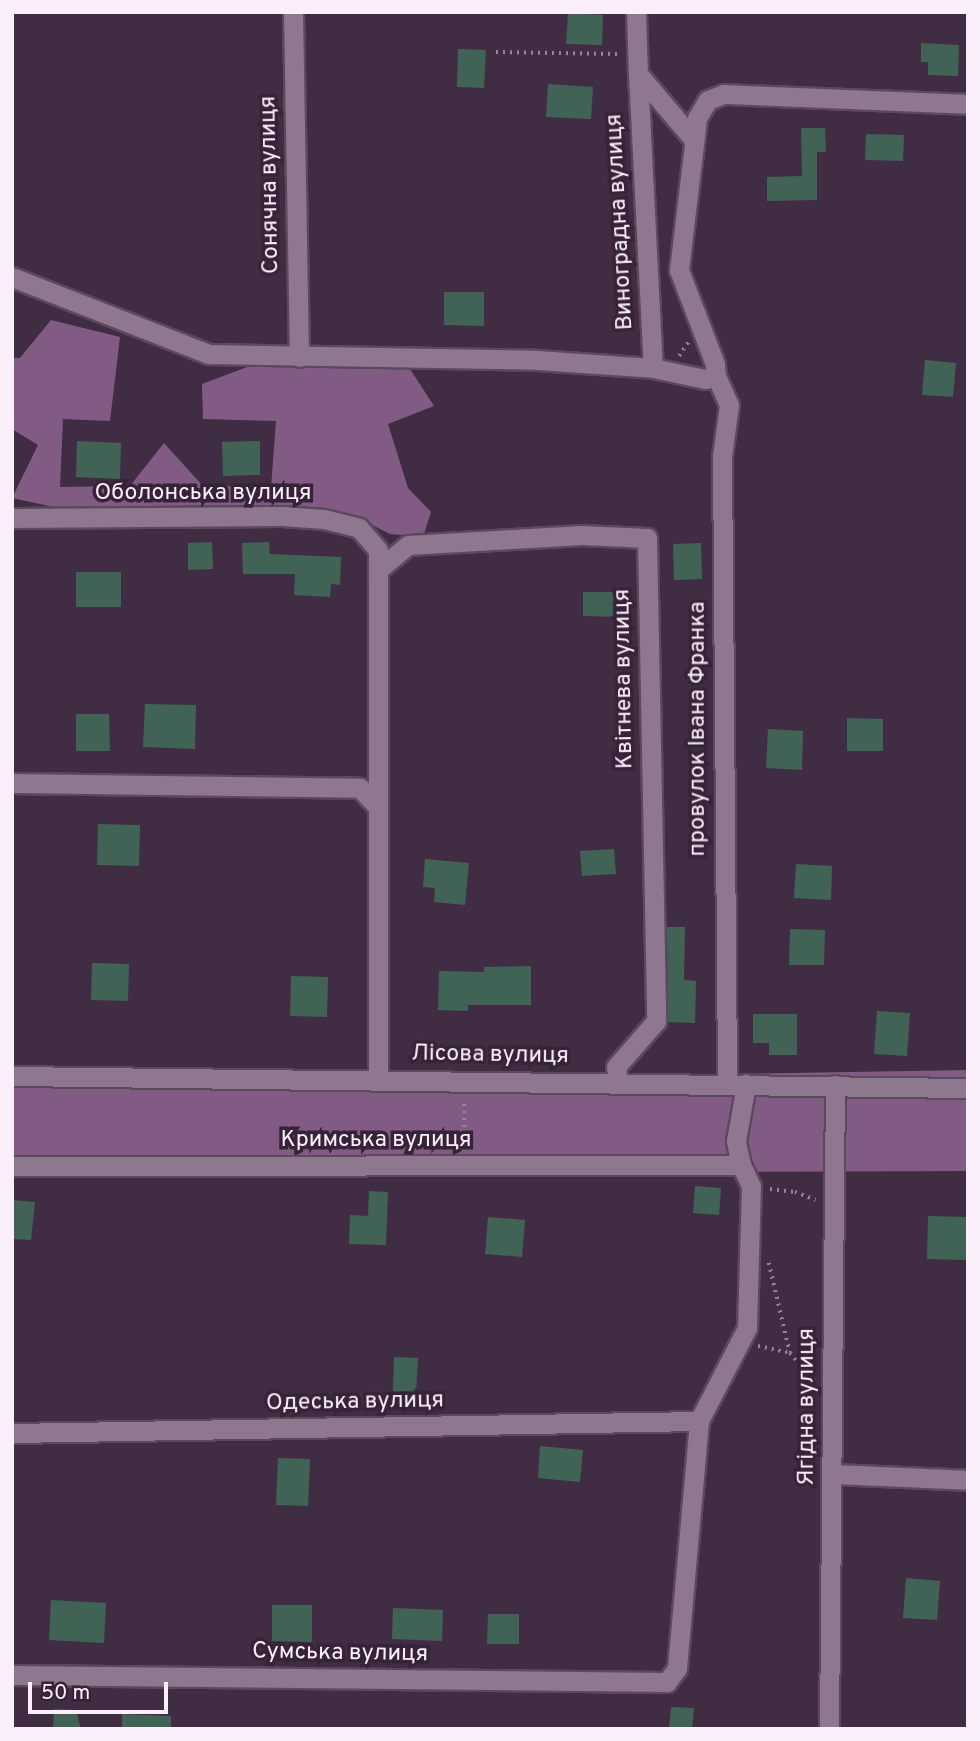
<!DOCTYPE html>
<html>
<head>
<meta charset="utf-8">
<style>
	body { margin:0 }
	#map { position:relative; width:980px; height:1741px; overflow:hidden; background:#412d43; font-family:Overpass,sans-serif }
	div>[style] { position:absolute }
	.forest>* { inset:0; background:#825b84 }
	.building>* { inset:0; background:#416355 }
	.path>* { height:3.5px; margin-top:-1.75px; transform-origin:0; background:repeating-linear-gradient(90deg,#958496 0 2px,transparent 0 7px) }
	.roads { filter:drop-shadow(2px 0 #5b495c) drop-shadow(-2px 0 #5b495c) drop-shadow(0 2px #5b495c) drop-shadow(0 -2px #5b495c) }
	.minor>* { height:19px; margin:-9.5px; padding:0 9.5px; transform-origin:9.5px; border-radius:9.5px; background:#8e778f }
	span { translate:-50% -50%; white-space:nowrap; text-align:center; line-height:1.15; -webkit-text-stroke:7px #372338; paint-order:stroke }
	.street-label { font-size:23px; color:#fceffc }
	.frame { position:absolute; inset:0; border:14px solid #fceffc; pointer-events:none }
	.scale { position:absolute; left:28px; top:1682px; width:140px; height:32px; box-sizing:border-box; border:4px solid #fceffc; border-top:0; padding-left:9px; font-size:21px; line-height:24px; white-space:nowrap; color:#fceffc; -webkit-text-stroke:5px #372338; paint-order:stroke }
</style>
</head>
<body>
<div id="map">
	<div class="forest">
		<i style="clip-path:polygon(51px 320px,120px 337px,110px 421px,63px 419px,60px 487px,130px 486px,164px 443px,202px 485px,271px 488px,276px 421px,203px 419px,202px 384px,250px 366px,410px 369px,434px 406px,388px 424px,408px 488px,431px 512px,423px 537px,390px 534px,354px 516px,54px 507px,12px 498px,38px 445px,12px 429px,12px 358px,20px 358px)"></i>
		<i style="clip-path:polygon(968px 1070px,968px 1171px,12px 1175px,12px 1086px)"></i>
	</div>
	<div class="building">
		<i style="clip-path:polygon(568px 13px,603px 15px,602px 45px,566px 44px)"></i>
		<i style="clip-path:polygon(921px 43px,959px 45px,958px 76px,928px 75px,928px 62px,921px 62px)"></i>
		<i style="clip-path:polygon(458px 49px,486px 50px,484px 88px,457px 87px)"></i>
		<i style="clip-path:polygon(548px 84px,593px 87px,591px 119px,546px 117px)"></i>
		<i style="clip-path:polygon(801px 128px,825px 128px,826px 152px,817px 152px,817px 200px,767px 201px,767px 177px,802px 176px)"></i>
		<i style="clip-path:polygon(866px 134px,904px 135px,903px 161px,865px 160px)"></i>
		<i style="clip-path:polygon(444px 292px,484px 292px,484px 326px,444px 325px)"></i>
		<i style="clip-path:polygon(925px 360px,956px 363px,953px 397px,922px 395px)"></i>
		<i style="clip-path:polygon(77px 441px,121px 443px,120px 479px,76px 477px)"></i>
		<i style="clip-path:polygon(260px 441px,260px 475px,223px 476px,222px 442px)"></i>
		<i style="clip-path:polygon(212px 542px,213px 569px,188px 570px,188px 543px)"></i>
		<i style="clip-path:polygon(269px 542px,270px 554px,341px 557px,340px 585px,331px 584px,330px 597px,294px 595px,295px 574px,243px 574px,242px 543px)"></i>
		<i style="clip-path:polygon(701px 543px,702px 579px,674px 580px,673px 544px)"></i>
		<i style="clip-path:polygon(76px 572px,121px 572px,121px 607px,76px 607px)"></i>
		<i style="clip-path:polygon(583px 592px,619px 592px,619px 617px,583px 616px)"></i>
		<i style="clip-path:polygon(145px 704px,196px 705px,195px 749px,143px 747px)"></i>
		<i style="clip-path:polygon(76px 714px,109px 714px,110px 751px,76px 751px)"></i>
		<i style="clip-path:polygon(847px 718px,883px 719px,883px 751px,847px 751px)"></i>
		<i style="clip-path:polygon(768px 729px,803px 731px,802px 770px,766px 768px)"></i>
		<i style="clip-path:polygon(98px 824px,140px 825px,139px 866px,97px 865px)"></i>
		<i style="clip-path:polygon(614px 849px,616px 874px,582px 876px,580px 851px)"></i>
		<i style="clip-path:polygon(425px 859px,469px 863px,465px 905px,434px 902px,435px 888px,423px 887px)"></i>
		<i style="clip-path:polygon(796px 864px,832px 866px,831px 900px,794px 898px)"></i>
		<i style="clip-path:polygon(667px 927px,685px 927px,684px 980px,696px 981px,695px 1023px,668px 1022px)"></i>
		<i style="clip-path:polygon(790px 929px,825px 930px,824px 965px,789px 965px)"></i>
		<i style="clip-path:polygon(92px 963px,129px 964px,128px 1001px,91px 1000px)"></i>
		<i style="clip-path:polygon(531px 966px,531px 1005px,468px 1005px,468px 1011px,438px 1010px,439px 971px,484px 972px,484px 967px)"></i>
		<i style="clip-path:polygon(291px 976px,328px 977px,327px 1017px,290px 1016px)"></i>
		<i style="clip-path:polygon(877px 1011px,910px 1013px,907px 1056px,874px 1054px)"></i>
		<i style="clip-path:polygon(753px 1014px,797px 1014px,797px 1055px,769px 1055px,769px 1043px,753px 1043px)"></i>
		<i style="clip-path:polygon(695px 1186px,721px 1188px,719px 1215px,693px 1213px)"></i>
		<i style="clip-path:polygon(369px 1191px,388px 1192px,386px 1245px,349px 1244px,350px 1215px,368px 1216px)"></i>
		<i style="clip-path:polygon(12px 1200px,35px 1202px,31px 1240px,12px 1239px)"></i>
		<i style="clip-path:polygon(928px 1216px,968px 1217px,968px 1260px,927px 1259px)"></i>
		<i style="clip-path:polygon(488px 1217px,525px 1220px,522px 1257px,485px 1254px)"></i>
		<i style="clip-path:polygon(394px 1357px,418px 1358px,416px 1393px,393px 1392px)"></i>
		<i style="clip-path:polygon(540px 1446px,583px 1450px,580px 1482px,538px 1478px)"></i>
		<i style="clip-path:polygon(278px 1458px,310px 1459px,308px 1506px,276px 1505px)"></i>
		<i style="clip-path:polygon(906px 1578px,940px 1581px,937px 1620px,903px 1618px)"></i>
		<i style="clip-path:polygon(51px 1600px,106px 1603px,104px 1643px,49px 1640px)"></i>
		<i style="clip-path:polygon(272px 1605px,312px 1605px,312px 1642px,272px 1641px)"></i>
		<i style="clip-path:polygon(393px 1608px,443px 1610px,442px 1641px,392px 1639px)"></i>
		<i style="clip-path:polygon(488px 1614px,519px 1614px,519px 1644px,487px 1644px)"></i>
		<i style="clip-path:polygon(671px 1707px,694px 1708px,692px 1729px,669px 1729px)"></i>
		<i style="clip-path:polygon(54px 1709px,76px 1710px,81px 1729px,53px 1729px)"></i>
		<i style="clip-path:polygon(122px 1714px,171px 1716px,171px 1729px,122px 1729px)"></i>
	</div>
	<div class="path">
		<i style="left:496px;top:52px;width:122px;rotate:0.9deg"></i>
		<i style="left:679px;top:356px;width:17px;rotate:-57deg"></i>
		<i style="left:464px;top:1148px;width:48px;rotate:-90deg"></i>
		<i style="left:770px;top:1189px;width:25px;rotate:7deg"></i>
		<i style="left:795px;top:1192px;width:22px;rotate:21deg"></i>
		<i style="left:769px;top:1263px;width:92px;rotate:76.9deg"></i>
		<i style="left:758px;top:1346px;width:33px;rotate:12deg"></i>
		<i style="left:790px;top:1353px;width:38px;rotate:48deg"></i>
	</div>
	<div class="roads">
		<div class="minor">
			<i style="left:293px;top:12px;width:345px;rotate:89deg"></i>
			<i style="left:636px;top:12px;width:62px;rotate:88.2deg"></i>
			<i style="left:638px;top:74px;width:87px;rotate:49.7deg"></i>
			<i style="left:638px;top:74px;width:294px;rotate:87.1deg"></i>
			<i style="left:12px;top:277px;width:211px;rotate:21.4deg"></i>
			<i style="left:208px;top:354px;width:329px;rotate:1deg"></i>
			<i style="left:537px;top:360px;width:116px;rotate:3.9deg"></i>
			<i style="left:653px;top:368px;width:53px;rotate:11.9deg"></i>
			<i style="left:705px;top:379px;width:11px;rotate:-15deg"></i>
			<i style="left:716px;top:376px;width:12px;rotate:-95deg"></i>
			<i style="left:715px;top:364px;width:101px;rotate:-111deg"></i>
			<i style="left:679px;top:270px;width:153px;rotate:-83.2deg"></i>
			<i style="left:697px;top:118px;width:21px;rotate:-59deg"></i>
			<i style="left:708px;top:100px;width:17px;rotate:-21deg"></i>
			<i style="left:724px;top:94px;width:244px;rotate:2.3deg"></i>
			<i style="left:716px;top:376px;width:32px;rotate:66deg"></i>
			<i style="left:729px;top:405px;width:51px;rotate:97.8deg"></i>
			<i style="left:722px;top:456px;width:628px;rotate:89.54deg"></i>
			<i style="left:12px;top:518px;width:270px;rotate:-0.4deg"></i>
			<i style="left:282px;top:516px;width:42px;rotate:4.1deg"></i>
			<i style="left:324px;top:519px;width:36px;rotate:14deg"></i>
			<i style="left:359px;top:528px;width:29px;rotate:49deg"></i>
			<i style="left:378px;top:550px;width:529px;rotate:90deg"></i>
			<i style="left:378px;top:570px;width:39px;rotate:-40deg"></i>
			<i style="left:408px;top:545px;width:174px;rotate:-3.3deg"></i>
			<i style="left:582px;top:535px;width:65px;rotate:2.6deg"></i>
			<i style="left:647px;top:538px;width:483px;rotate:88.9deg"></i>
			<i style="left:656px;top:1021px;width:61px;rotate:131deg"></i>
			<i style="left:616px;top:1067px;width:15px;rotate:82deg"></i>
			<i style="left:12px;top:783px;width:348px;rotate:0.8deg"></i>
			<i style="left:360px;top:788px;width:25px;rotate:47deg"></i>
			<i style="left:12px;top:1076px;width:956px;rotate:0.72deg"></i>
			<i style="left:12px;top:1166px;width:729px;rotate:-0.08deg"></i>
			<i style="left:12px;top:1433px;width:687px;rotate:-1deg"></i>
			<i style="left:832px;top:1474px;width:136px;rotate:2.5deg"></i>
			<i style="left:12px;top:1675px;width:655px;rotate:0.61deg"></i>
			<i style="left:667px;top:1682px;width:17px;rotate:-54deg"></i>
			<i style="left:677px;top:1668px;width:248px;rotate:-84.9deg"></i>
			<i style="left:699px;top:1421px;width:105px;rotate:-62.7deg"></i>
			<i style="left:747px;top:1328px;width:142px;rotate:-88.4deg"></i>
			<i style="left:751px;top:1186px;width:23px;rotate:-115deg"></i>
			<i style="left:741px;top:1165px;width:25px;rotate:-102deg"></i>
			<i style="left:736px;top:1141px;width:58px;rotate:-80deg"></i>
			<i style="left:829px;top:1729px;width:644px;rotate:-89.47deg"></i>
		</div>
	</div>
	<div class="street-label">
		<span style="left:271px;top:185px;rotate:-91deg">Сонячна вулиця</span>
		<span style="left:621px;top:222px;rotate:-93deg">Виноградна вулиця</span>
		<span style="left:203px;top:494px">Оболонська вулиця</span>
		<span style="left:625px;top:679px;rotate:-91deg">Квітнева вулиця</span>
		<span style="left:699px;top:729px;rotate:-90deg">провулок Івана Франка</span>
		<span style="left:490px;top:1056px;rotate:1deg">Лісова вулиця</span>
		<span style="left:376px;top:1141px">Кримська вулиця</span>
		<span style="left:355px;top:1403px;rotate:-1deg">Одеська вулиця</span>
		<span style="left:808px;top:1407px;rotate:-90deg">Ягідна вулиця</span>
		<span style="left:340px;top:1654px;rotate:1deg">Сумська вулиця</span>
	</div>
	<div class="frame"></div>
	<div class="scale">50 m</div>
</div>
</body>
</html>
